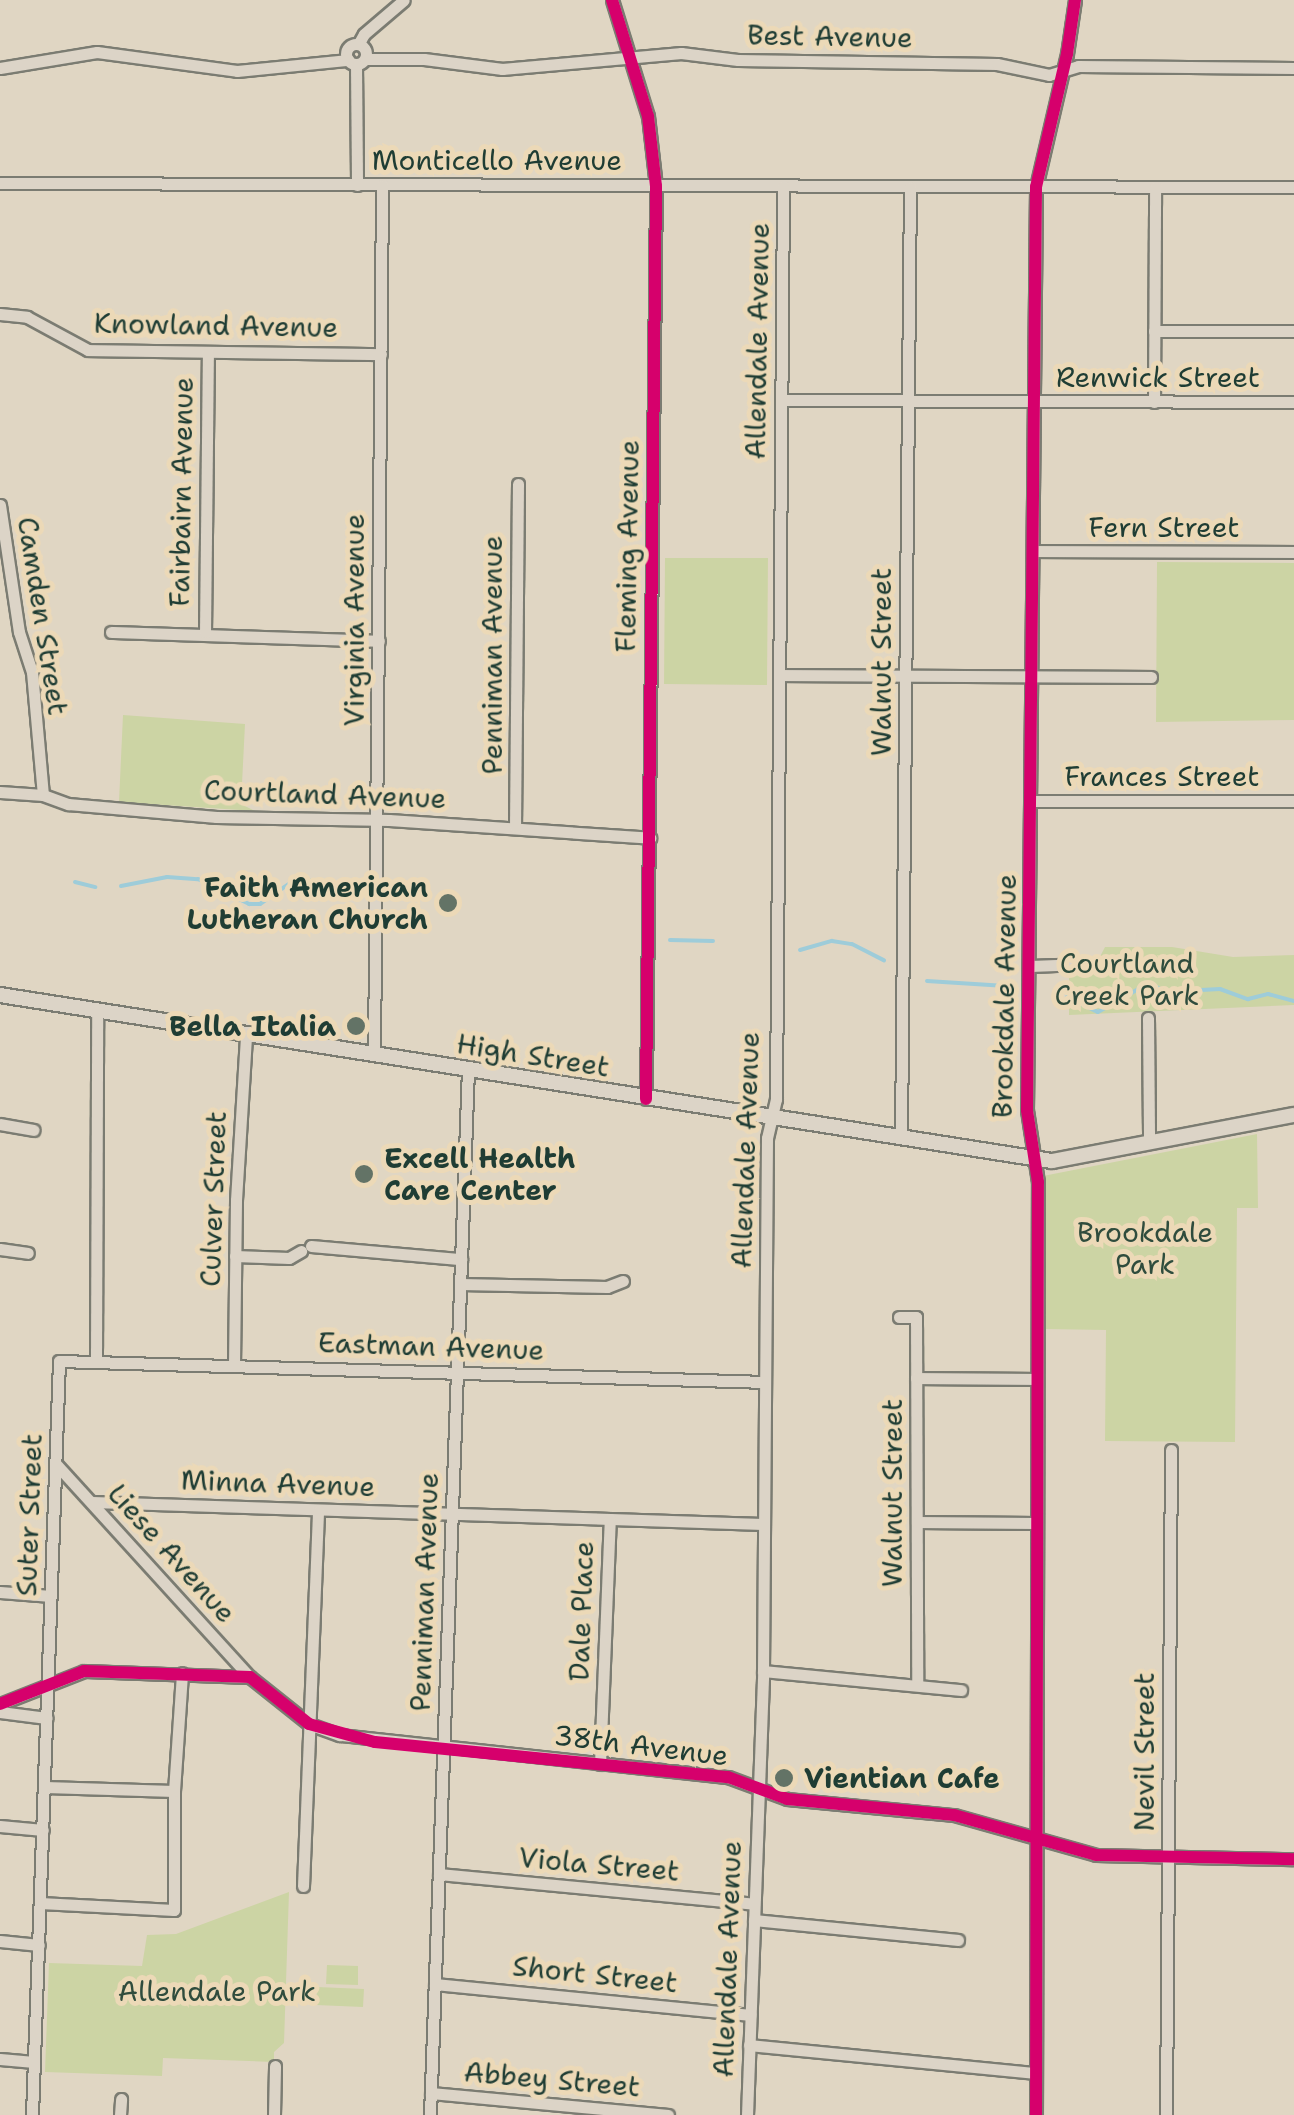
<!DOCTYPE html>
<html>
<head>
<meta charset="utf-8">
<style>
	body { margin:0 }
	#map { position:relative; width:1294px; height:2115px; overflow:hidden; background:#e0d6c3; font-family:"Shantell Sans",sans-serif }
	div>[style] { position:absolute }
	.green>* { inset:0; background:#ccd4a4 }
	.stream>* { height:4px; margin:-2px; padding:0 2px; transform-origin:2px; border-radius:2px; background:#9eccd9 }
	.roads { filter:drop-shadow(2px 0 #7b7c72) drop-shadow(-2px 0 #7b7c72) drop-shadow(0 2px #7b7c72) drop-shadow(0 -2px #7b7c72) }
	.minor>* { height:11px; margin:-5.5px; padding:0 5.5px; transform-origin:5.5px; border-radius:5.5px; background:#dcd4c7 }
	.minor>.ring { margin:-5.5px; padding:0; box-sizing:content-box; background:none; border:11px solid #dcd4c7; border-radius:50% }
	.major>* { height:14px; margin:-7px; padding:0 7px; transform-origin:7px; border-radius:7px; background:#dcd4c7 }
	.cycleway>* { height:12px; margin:-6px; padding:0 6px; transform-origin:6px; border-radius:6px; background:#d6006c }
	.dots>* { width:28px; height:28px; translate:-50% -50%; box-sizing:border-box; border:5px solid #ecd9b7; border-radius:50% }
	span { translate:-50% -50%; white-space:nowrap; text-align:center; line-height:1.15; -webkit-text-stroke:10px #ecd9b7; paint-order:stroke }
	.street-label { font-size:28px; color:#1f3d34 }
	.poi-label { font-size:28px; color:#1f3d34; font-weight:700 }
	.right { translate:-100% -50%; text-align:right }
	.left { translate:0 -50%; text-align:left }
	.park-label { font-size:28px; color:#2f4c3d }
</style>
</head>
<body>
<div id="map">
	<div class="green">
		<i style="clip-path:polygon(665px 558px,768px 558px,767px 685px,664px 684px)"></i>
		<i style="clip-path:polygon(1157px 562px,1294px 563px,1294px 720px,1156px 722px)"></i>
		<i style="clip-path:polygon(123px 715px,245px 724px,241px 804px,255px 811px,119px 802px)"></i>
		<i style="clip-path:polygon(1105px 947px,1172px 947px,1233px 957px,1294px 955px,1294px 1005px,1069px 1015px,1069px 972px,1091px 974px)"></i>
		<i style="clip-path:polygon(1257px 1134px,1258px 1208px,1237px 1208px,1235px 1442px,1105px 1441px,1106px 1330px,1045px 1329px,1043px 1176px)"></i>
		<i style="clip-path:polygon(289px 1892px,284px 2043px,274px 2052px,274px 2062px,163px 2058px,162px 2076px,45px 2072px,49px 1963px,142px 1966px,147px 1935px,176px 1934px)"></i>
		<i style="clip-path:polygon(327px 1965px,358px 1966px,358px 1985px,326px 1984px)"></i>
		<i style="clip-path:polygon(317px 1987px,364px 1989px,363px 2007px,316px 2005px)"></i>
	</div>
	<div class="stream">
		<i style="left:75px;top:882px;width:21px;rotate:14deg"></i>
		<i style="left:121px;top:886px;width:47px;rotate:-11.1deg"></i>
		<i style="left:167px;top:877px;width:31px;rotate:4deg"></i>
		<i style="left:198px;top:879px;width:57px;rotate:26.1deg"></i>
		<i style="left:249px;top:904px;width:11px"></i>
		<i style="left:260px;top:904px;width:37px;rotate:-35deg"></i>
		<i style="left:290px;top:883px;width:18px;rotate:-9deg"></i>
		<i style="left:308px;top:880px;width:26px;rotate:7deg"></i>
		<i style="left:334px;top:883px;width:25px;rotate:26deg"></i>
		<i style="left:670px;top:940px;width:43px;rotate:1.3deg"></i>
		<i style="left:800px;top:950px;width:33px;rotate:-16deg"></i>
		<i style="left:832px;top:941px;width:20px;rotate:9deg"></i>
		<i style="left:852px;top:944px;width:36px;rotate:27deg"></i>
		<i style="left:927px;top:981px;width:79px;rotate:3.6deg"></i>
		<i style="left:1067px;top:997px;width:34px;rotate:26deg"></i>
		<i style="left:1098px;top:1012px;width:48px;rotate:-29.7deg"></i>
		<i style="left:1140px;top:988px;width:15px;rotate:-8deg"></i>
		<i style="left:1155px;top:986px;width:11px;rotate:34deg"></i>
		<i style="left:1164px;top:992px;width:56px;rotate:-3.1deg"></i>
		<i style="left:1220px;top:989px;width:30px;rotate:20deg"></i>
		<i style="left:1248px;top:999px;width:21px;rotate:-14deg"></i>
		<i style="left:1268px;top:994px;width:27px;rotate:15deg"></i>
	</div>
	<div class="roads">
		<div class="minor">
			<i style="left:612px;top:0;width:121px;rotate:72.8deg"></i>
			<i style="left:648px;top:116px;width:70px;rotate:83.5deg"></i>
			<i style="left:656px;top:186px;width:913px;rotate:90.63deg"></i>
			<i style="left:359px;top:43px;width:10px;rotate:-61deg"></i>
			<i style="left:364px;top:34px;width:52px;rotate:-40.4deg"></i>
			<i class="ring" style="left:346px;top:44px;width:9px;height:9px"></i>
			<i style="left:365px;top:59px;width:59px"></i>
			<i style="left:424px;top:59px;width:79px;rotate:7.3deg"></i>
			<i style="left:502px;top:69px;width:180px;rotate:-5.1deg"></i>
			<i style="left:681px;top:53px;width:57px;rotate:7deg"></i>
			<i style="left:738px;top:60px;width:259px;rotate:0.9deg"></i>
			<i style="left:997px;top:64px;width:53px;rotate:11.9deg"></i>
			<i style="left:1049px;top:75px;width:30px;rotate:-17deg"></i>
			<i style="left:1078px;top:66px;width:216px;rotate:0.5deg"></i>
			<i style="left:356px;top:65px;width:120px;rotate:89.5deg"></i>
			<i style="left:0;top:68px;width:98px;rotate:-9.4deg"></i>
			<i style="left:97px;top:52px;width:141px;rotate:7.7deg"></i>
			<i style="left:237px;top:71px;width:112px;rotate:-5.7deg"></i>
			<i style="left:0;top:183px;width:1294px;rotate:0.18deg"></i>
			<i style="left:0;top:314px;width:27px;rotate:6deg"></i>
			<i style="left:27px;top:317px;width:69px;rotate:28.4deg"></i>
			<i style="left:88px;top:350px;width:293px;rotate:0.8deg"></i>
			<i style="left:1154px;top:331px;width:140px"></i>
			<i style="left:781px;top:400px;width:513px;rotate:0.22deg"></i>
			<i style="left:1154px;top:402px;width:215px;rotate:-89.7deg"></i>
			<i style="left:0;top:505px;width:128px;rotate:81.5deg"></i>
			<i style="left:19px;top:632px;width:42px;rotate:72deg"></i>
			<i style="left:32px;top:672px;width:123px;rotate:84.9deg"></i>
			<i style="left:1033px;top:551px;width:261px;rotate:0.2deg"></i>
			<i style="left:111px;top:632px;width:268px;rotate:1.9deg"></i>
			<i style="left:205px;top:632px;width:280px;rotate:-89.4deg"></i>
			<i style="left:779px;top:675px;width:372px;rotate:0.3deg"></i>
			<i style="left:0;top:792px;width:43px;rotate:4deg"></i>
			<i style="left:43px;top:795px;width:27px;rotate:20deg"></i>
			<i style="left:68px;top:804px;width:149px;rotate:5deg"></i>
			<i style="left:216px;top:817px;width:173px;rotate:1deg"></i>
			<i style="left:389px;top:820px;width:262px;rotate:3.9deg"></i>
			<i style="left:1031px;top:801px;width:263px"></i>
			<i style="left:515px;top:827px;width:343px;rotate:-89.5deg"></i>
			<i style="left:1029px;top:966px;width:55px;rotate:-2.1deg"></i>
			<i style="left:1148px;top:1018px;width:124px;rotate:89.5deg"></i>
			<i style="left:374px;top:1055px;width:870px;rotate:-89.47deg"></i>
			<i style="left:0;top:1124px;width:34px;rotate:10deg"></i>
			<i style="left:901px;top:1138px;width:951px;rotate:-89.46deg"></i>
			<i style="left:311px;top:1246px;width:151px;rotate:5deg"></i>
			<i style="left:0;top:1249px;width:28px;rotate:8deg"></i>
			<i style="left:235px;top:1256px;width:54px;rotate:2.1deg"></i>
			<i style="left:289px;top:1258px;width:14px;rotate:-30deg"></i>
			<i style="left:460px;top:1284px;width:147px;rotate:1.2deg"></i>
			<i style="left:607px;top:1287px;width:17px;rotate:-21deg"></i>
			<i style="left:899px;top:1317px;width:17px"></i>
			<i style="left:916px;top:1317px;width:368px;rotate:89.8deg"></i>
			<i style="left:96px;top:1360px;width:349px;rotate:-89.8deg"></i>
			<i style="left:234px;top:1365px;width:165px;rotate:-89.3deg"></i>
			<i style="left:236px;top:1200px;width:165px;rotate:-86.5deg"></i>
			<i style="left:916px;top:1378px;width:119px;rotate:0.5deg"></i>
			<i style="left:56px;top:1464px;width:288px;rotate:47.7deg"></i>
			<i style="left:250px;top:1677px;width:75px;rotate:38.5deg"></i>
			<i style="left:309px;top:1724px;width:33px;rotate:20deg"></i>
			<i style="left:340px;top:1735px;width:390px;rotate:6.2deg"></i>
			<i style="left:728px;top:1777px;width:63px;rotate:20.4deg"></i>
			<i style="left:787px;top:1799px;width:168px;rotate:5.5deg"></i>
			<i style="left:954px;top:1815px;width:148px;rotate:15.7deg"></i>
			<i style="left:1096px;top:1855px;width:198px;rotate:1.2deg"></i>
			<i style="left:92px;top:1502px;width:671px;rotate:1.88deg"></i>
			<i style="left:917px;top:1522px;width:118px;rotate:0.5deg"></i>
			<i style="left:0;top:1592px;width:51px;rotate:4.5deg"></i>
			<i style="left:763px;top:1671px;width:199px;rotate:5.5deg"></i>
			<i style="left:0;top:1704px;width:90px;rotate:-21.4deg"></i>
			<i style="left:84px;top:1671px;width:166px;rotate:2.1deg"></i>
			<i style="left:0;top:1712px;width:47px;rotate:7.3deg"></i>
			<i style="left:600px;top:1764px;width:245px;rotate:-87.7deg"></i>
			<i style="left:45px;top:1787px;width:129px;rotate:1.8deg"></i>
			<i style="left:0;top:1826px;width:43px;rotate:5.3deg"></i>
			<i style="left:439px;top:1874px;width:316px;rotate:5.4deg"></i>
			<i style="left:303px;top:1886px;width:376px;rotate:-87.7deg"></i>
			<i style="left:40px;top:1903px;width:134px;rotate:3deg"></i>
			<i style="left:174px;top:1910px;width:119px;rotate:-90deg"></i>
			<i style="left:174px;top:1791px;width:118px;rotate:-86.1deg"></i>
			<i style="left:754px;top:1920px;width:205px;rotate:5.6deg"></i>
			<i style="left:0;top:1941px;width:39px;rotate:6deg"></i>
			<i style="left:435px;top:1984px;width:317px;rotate:5.6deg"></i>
			<i style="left:749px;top:2045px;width:288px;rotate:5.6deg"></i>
			<i style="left:0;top:2059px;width:34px;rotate:5deg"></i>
			<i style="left:431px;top:2093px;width:238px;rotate:5.3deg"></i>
			<i style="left:32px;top:2115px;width:754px;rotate:-87.95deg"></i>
			<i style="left:59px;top:1361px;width:706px;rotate:1.7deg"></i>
			<i style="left:120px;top:2115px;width:16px;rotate:-86deg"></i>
			<i style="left:274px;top:2115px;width:49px;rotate:-88.8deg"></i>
			<i style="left:430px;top:2115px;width:1046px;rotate:-87.92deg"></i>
			<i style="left:747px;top:2115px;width:444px;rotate:-87.9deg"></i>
			<i style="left:763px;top:1671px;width:533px;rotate:-89.57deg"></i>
			<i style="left:767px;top:1138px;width:40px;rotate:-77deg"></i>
			<i style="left:776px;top:1099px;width:913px;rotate:-89.56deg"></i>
			<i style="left:1036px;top:2115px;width:933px;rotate:-89.88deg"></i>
			<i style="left:1038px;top:1182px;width:73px;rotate:-98.7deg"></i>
			<i style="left:1027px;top:1110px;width:923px;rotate:-89.44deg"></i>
			<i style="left:1036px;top:187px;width:137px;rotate:-76.9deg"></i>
			<i style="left:1067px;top:54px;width:55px;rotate:-81.6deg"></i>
			<i style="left:1166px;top:2115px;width:665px;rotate:-89.57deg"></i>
		</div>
		<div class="major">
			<i style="left:0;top:995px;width:1065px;rotate:8.97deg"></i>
			<i style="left:1052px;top:1161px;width:246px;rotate:-10.8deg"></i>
		</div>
	</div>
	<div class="cycleway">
		<i style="left:612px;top:0;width:121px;rotate:72.8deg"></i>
		<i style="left:648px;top:116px;width:70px;rotate:83.5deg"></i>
		<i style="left:656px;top:186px;width:913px;rotate:90.63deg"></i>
		<i style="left:0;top:1704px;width:90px;rotate:-21.4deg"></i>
		<i style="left:84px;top:1671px;width:166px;rotate:2.1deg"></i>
		<i style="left:250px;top:1677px;width:75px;rotate:38.5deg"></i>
		<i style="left:309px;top:1724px;width:68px;rotate:15.3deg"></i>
		<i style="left:375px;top:1742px;width:355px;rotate:5.7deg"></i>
		<i style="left:728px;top:1777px;width:63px;rotate:20.4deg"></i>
		<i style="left:787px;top:1799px;width:168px;rotate:5.5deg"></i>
		<i style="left:954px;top:1815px;width:148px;rotate:15.7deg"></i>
		<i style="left:1096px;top:1855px;width:198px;rotate:1.2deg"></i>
		<i style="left:1036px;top:2115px;width:933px;rotate:-89.88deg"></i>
		<i style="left:1038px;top:1182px;width:73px;rotate:-98.7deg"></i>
		<i style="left:1027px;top:1110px;width:923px;rotate:-89.44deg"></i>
		<i style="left:1036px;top:187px;width:137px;rotate:-76.9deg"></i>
		<i style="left:1067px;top:54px;width:55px;rotate:-81.6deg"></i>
	</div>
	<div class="dots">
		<i style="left:448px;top:903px;background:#637366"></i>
		<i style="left:356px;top:1026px;background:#637366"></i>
		<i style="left:364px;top:1174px;background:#637366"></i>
		<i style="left:784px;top:1778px;background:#637366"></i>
	</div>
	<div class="street-label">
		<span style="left:830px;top:36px;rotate:1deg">Best Avenue</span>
		<span style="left:497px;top:160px">Monticello Avenue</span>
		<span style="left:216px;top:325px;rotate:1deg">Knowland Avenue</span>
		<span style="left:757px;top:341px;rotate:-89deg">Allendale Avenue</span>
		<span style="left:1158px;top:377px">Renwick Street</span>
		<span style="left:181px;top:492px;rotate:-89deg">Fairbairn Avenue</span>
		<span style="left:1164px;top:527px">Fern Street</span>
		<span style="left:627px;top:546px;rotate:-89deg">Fleming Avenue</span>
		<span style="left:43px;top:616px;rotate:81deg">Camden Street</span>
		<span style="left:354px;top:620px;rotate:-90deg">Virginia Avenue</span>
		<span style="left:492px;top:655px;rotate:-90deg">Penniman Avenue</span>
		<span style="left:881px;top:662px;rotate:-90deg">Walnut Street</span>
		<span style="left:1162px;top:776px">Frances Street</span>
		<span style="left:325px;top:794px;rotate:2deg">Courtland Avenue</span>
		<span style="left:1004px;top:996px;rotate:-89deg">Brookdale Avenue</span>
		<span style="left:533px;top:1055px;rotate:9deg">High Street</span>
		<span style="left:745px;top:1150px;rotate:-88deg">Allendale Avenue</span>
		<span style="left:213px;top:1199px;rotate:-88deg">Culver Street</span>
		<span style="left:431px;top:1346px;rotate:2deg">Eastman Avenue</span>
		<span style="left:278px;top:1483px;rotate:2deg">Minna Avenue</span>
		<span style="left:892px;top:1493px;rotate:-90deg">Walnut Street</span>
		<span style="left:29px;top:1515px;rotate:-88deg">Suter Street</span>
		<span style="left:172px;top:1553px;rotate:48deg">Liese Avenue</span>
		<span style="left:424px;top:1592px;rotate:-88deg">Penniman Avenue</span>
		<span style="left:581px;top:1611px;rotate:-88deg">Dale Place</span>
		<span style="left:641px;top:1745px;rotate:7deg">38th Avenue</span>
		<span style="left:1144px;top:1752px;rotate:-90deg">Nevil Street</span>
		<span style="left:599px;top:1864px;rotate:5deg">Viola Street</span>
		<span style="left:727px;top:1959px;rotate:-88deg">Allendale Avenue</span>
		<span style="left:595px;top:1974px;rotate:6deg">Short Street</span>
		<span style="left:552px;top:2079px;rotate:5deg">Abbey Street</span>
	</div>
	<div class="poi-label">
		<span class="right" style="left:428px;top:903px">Faith American<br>Lutheran Church</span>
		<span class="right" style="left:336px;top:1026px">Bella Italia</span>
		<span class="left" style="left:384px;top:1174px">Excell Health<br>Care Center</span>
		<span class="left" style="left:804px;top:1778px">Vientian Cafe</span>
	</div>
	<div class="park-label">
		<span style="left:1127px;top:979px">Courtland<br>Creek Park</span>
		<span style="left:1145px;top:1248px">Brookdale<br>Park</span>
		<span style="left:217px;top:1991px">Allendale Park</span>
	</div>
</div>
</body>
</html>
